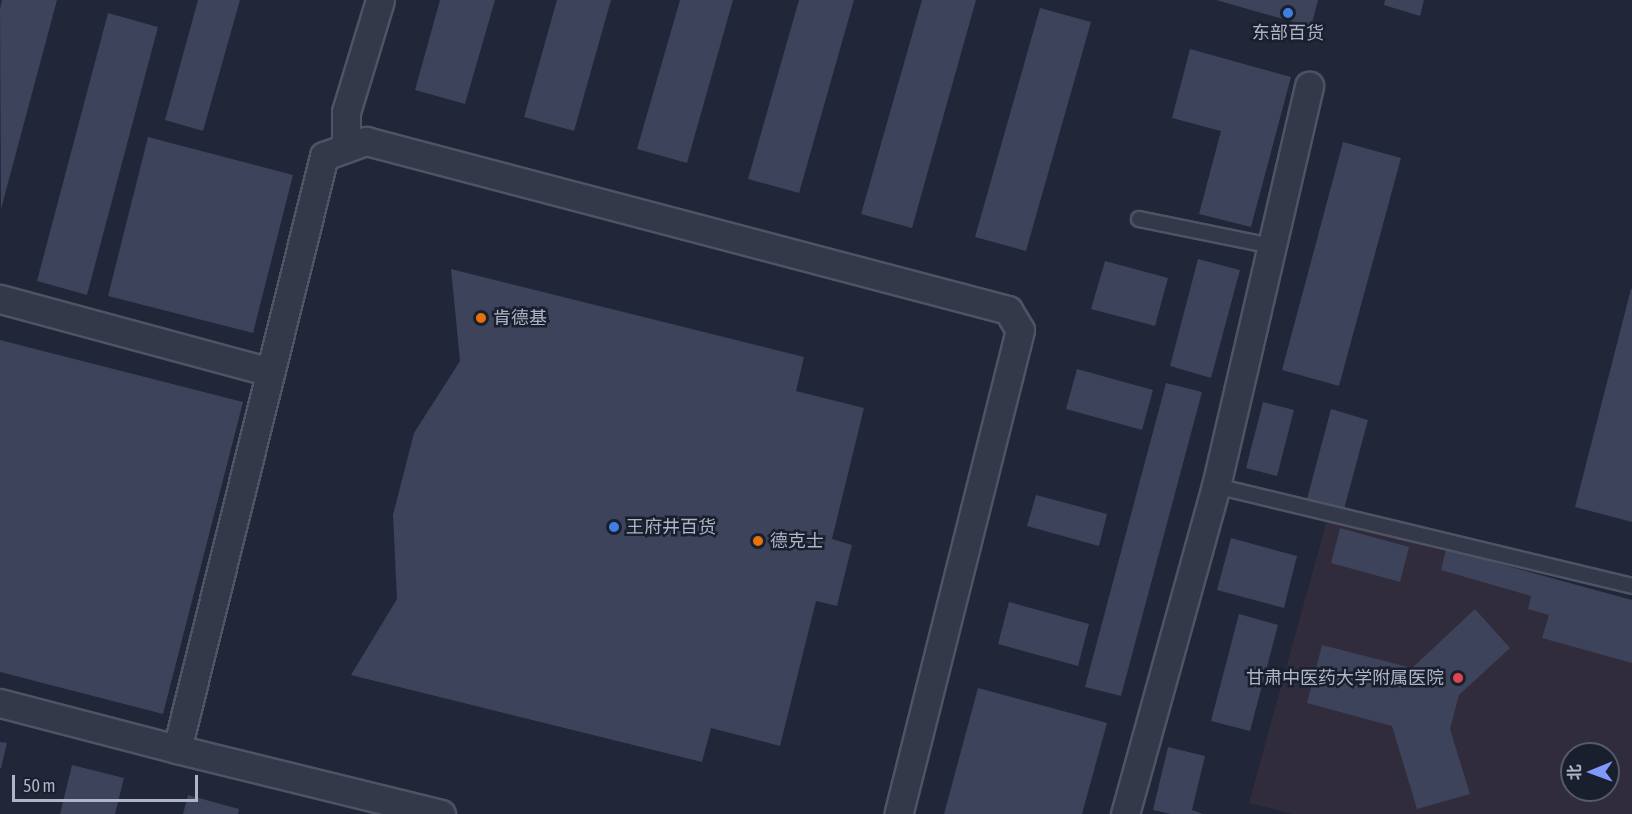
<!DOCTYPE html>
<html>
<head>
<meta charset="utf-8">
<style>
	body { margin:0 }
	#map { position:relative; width:1632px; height:814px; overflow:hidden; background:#212739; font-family:"Asap Condensed","Noto Sans SC",sans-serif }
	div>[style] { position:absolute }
	.medical>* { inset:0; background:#312c3b }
	.building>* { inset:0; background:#3c435a }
	.roads { filter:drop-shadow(2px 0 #4f5464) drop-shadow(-2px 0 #4f5464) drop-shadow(0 2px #4f5464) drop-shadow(0 -2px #4f5464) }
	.lane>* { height:14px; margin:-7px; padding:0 7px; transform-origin:7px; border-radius:7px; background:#34394a }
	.street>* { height:27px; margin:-13.5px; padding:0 13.5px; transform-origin:13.5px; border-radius:13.5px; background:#34394a }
	.dots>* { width:16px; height:16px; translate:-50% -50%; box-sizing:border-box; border:3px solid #1a1f2e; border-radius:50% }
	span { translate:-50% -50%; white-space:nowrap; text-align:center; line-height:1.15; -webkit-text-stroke:5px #1a1f2e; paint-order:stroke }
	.poi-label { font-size:18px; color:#afb4c6 }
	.left { translate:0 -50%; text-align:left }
	.right { translate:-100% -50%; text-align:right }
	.north { position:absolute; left:1560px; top:742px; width:60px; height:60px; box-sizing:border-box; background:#1a1f2e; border:2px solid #565b6b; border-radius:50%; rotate:269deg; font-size:16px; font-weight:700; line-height:24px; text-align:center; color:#afb4c6 }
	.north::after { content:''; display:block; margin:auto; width:21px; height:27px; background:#8099fa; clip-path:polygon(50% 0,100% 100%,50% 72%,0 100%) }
	.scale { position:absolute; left:12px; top:775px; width:186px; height:27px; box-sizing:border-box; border:3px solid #afb4c6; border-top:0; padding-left:8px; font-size:18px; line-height:21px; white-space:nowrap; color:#afb4c6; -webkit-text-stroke:4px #1a1f2e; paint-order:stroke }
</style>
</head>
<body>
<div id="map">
	<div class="medical">
		<i style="clip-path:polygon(evenodd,1327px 520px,1632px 601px,1632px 814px,1293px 814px,1249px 803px,1327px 520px,1572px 754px,1608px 754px,1608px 790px,1572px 790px,1572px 754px)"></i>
	</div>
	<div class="building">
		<i style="clip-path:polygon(2px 0,57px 0,1px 209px,0 9px)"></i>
		<i style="clip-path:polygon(198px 0,240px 0,203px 131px,165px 120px)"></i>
		<i style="clip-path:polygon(440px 0,495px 0,465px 104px,415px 90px)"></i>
		<i style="clip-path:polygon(557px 0,611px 0,574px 131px,524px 117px)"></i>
		<i style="clip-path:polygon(680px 0,733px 0,687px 163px,637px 149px)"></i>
		<i style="clip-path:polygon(799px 0,854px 0,799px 193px,748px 179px)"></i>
		<i style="clip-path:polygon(922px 0,976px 0,912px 228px,861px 214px)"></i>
		<i style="clip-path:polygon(1216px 0,1318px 0,1311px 27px)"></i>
		<i style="clip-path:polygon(1385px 0,1424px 0,1420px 16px,1384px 5px)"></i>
		<i style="clip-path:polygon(1040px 8px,1091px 22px,1026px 251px,975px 237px)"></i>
		<i style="clip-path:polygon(108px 13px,158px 27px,87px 295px,37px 281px)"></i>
		<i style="clip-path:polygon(1190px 49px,1291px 77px,1251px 227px,1199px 214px,1221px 131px,1172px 118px)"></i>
		<i style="clip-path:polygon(148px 137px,293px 175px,253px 333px,108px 296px)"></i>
		<i style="clip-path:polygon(1343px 142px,1401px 158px,1339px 386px,1282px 370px)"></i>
		<i style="clip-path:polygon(1198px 259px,1240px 270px,1211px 378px,1170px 366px)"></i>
		<i style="clip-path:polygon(1105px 261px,1168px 278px,1155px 326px,1091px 309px)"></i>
		<i style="clip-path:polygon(451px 269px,804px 357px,796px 391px,864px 408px,832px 539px,852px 545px,837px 606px,816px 601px,780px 746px,711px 728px,702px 762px,351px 675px,397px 599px,393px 515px,414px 433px,460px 361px)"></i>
		<i style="clip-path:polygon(1631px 289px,1632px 289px,1632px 522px,1575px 507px)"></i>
		<i style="clip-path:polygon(0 340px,243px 402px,163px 714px,0 672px)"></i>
		<i style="clip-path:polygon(1077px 369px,1153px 390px,1142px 430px,1066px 409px)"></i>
		<i style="clip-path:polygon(1166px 383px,1202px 392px,1121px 696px,1085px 687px)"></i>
		<i style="clip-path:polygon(1263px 402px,1294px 410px,1277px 476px,1246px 468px)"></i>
		<i style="clip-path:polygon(1331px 409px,1368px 420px,1344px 509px,1307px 499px)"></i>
		<i style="clip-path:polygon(1036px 495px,1107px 514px,1099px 546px,1027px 526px)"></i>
		<i style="clip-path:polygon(1340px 528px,1409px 547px,1400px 582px,1331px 563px)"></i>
		<i style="clip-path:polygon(1231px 538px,1297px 556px,1284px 608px,1217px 590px)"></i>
		<i style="clip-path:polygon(1446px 549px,1632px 600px,1632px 663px,1542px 638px,1549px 615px,1528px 609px,1531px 596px,1441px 570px)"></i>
		<i style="clip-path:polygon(1009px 602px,1089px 624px,1078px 666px,998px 644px)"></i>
		<i style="clip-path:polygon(1475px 609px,1510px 648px,1459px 695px,1450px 729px,1470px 794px,1417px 809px,1392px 726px,1307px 703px,1322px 645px,1412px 668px)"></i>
		<i style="clip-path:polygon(1239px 614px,1278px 625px,1250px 731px,1211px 721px)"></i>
		<i style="clip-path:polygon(978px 688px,1107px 723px,1082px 814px,944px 814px)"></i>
		<i style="clip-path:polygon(0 742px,7px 743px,1px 768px,0 768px)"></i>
		<i style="clip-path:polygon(1168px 747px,1205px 756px,1192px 810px,1203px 814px,1171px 814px,1153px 810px)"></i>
		<i style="clip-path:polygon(72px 765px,124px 778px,115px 814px,60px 814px)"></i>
		<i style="clip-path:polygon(188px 795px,239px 809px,238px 814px,183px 814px)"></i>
	</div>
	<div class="roads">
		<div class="lane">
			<i style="left:1139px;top:219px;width:136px;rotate:11.5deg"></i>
			<i style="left:1216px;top:486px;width:428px;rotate:13.5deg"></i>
		</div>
		<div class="street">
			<i style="left:346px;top:148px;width:36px;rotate:-90deg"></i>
			<i style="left:346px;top:112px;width:117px;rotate:-73.1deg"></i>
			<i style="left:0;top:299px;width:280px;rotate:15.1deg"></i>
			<i style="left:0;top:703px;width:183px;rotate:14.6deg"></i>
			<i style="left:441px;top:814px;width:272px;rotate:-166.2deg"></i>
			<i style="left:177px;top:749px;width:611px;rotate:-76.08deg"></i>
			<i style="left:324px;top:156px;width:45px;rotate:-19.7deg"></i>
			<i style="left:366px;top:141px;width:664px;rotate:14.75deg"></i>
			<i style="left:1008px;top:310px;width:23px;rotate:59deg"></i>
			<i style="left:1020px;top:330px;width:499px;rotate:104.1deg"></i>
			<i style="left:1125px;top:814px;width:340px;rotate:-74.5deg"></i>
			<i style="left:1216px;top:486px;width:411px;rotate:-76.9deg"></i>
		</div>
	</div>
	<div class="dots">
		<i style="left:1288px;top:13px;background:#3f7fe0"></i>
		<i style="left:481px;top:318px;background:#e8710a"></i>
		<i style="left:614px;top:527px;background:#3f7fe0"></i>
		<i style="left:758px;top:541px;background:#e8710a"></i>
		<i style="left:1458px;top:678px;background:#e0444e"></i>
	</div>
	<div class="poi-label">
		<span style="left:1288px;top:33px">东部百货</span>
		<span class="left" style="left:493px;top:318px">肯德基</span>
		<span class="left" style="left:626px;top:527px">王府井百货</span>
		<span class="left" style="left:770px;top:541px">德克士</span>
		<span class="right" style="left:1444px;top:678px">甘肃中医药大学附属医院</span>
	</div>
	<div class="north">北</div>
	<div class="scale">50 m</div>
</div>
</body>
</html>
